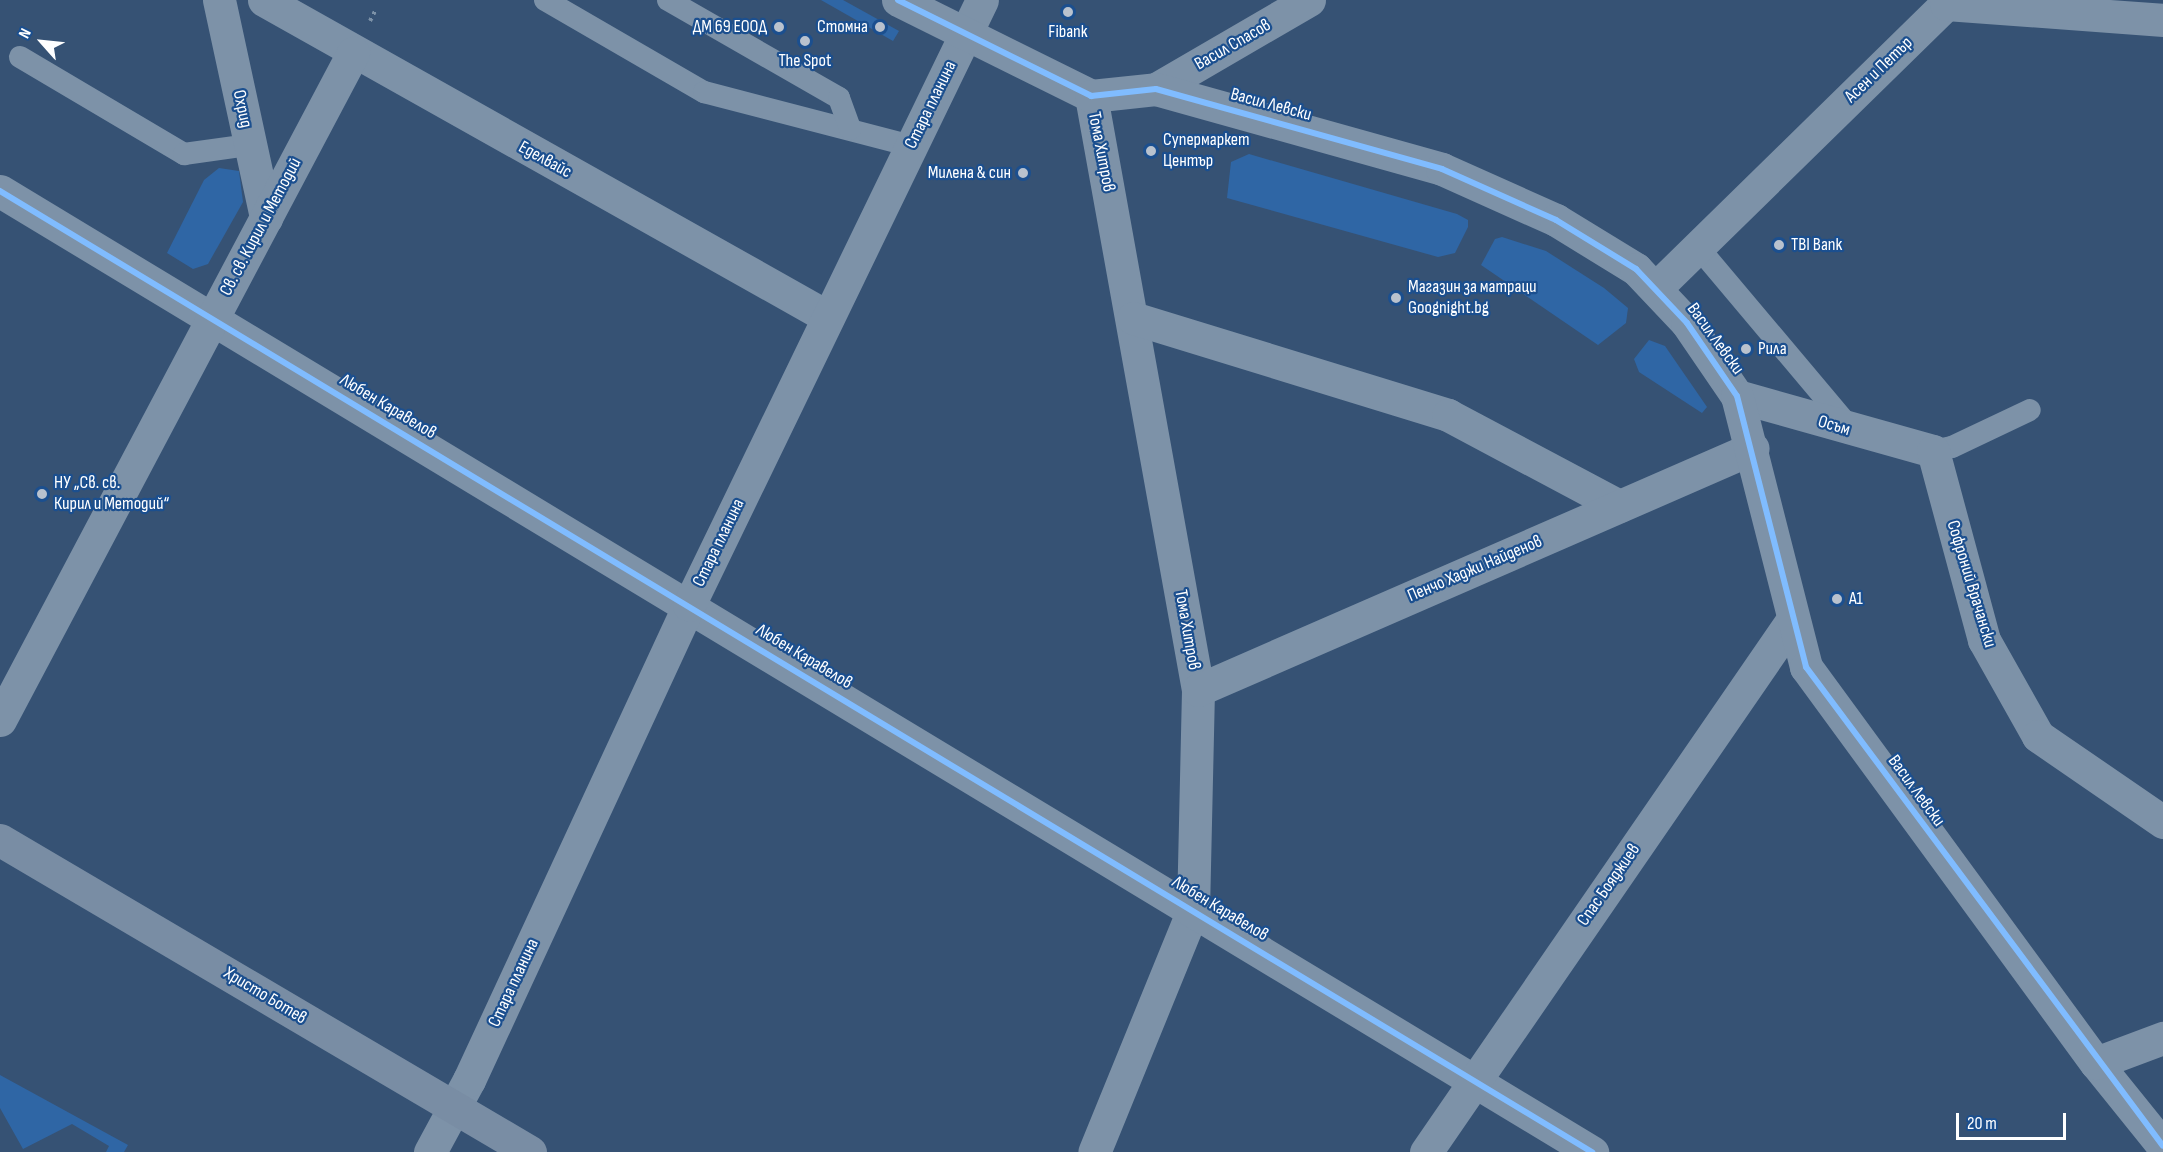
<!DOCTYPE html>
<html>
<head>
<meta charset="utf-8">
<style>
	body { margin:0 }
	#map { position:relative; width:2163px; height:1152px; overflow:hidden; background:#365274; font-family:"Sofia Sans Condensed",sans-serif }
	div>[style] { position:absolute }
	.green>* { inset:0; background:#2f66a5 }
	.path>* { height:4px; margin-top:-2px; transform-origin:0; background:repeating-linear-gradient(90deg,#7d92a8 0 3px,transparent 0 7.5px) }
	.service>* { height:22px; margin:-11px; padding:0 11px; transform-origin:11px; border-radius:11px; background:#7d92a8 }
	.minor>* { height:33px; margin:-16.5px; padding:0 16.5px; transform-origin:16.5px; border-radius:16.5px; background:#7d92a8 }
	.tertiary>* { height:33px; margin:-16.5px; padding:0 16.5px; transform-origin:16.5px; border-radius:16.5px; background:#7d92a8 }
	.secondary>* { height:33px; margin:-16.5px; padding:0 16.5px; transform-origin:16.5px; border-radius:16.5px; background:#798da4 }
	.cycleway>* { height:6px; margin:-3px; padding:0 3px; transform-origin:3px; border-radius:3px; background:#80bcff }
	.dots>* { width:16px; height:16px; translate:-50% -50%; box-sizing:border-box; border:3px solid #1b4f8f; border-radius:50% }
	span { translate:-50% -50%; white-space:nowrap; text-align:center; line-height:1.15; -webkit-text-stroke:4.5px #1b4f8f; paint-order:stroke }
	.poi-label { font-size:18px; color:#fff }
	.right { translate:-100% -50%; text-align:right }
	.left { translate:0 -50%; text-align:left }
	.street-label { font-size:18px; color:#fff }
	.north { position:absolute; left:12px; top:12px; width:60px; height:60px; -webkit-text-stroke:4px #1b4f8f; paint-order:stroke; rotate:297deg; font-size:16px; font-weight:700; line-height:24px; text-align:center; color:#fff }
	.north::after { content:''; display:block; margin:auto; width:21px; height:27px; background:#fff; clip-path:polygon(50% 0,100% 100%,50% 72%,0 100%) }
	.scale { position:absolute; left:1956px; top:1113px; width:110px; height:27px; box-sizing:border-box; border:3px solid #fff; border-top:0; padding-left:8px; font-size:18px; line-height:21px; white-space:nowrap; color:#fff; -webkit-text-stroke:4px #1b4f8f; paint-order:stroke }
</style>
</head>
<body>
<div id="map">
	<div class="green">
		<i style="clip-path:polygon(821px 0,843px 0,899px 31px,893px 41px)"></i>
		<i style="clip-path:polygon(1249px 154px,1457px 214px,1468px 220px,1468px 227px,1455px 253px,1438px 257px,1227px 198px,1231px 162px)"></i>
		<i style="clip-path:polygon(219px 168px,239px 171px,243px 202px,208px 264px,193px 269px,167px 253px,204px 180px)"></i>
		<i style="clip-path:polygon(1502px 237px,1546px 251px,1604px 288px,1628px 308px,1626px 323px,1598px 345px,1481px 265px,1495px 239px)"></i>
		<i style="clip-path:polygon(1649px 340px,1665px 346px,1707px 407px,1702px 413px,1639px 372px,1634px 359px)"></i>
		<i style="clip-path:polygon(0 1075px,128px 1145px,124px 1152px,106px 1152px,109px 1146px,72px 1124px,23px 1149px,0 1108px)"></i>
	</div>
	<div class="path">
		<i style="left:370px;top:21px;width:13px;rotate:-63deg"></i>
	</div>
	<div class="service">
		<i style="left:545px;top:0;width:184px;rotate:30.1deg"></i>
		<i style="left:704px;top:92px;width:214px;rotate:14.6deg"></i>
		<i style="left:668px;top:0;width:197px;rotate:29.8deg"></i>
		<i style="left:839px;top:98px;width:33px;rotate:70deg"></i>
		<i style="left:20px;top:57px;width:191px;rotate:30.6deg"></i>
		<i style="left:184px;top:154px;width:66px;rotate:-7.9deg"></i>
		<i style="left:1697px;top:246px;width:239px;rotate:49.9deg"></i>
		<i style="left:1933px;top:451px;width:19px;rotate:-12deg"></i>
		<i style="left:1952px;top:447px;width:86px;rotate:-25.4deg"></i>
	</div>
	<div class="minor">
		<i style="left:219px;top:0;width:223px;rotate:77.8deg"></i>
		<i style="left:264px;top:0;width:647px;rotate:29.34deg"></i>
		<i style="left:1156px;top:89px;width:177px;rotate:-30.2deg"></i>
		<i style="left:1091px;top:96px;width:604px;rotate:79.79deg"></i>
		<i style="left:1198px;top:690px;width:220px;rotate:91.3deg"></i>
		<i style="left:1193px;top:910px;width:261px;rotate:112.2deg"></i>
		<i style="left:0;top:191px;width:1860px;rotate:31.12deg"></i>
		<i style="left:1656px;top:288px;width:406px;rotate:-44.4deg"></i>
		<i style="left:1946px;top:4px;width:218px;rotate:4.2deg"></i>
		<i style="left:1133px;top:318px;width:330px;rotate:17.1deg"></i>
		<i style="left:1448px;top:415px;width:194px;rotate:28deg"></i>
		<i style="left:1737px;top:396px;width:204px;rotate:15.7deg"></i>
		<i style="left:1933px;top:451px;width:196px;rotate:74.9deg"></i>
		<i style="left:1984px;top:640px;width:110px;rotate:60.6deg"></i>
		<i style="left:2038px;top:736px;width:152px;rotate:34.5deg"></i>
		<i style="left:1198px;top:690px;width:605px;rotate:-23.56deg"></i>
		<i style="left:0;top:720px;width:755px;rotate:-62.11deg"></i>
		<i style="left:2096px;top:1063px;width:107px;rotate:51.1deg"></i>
		<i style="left:430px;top:1152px;width:82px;rotate:-61.6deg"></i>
		<i style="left:469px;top:1080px;width:523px;rotate:-65.15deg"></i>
		<i style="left:689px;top:605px;width:672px;rotate:-64.16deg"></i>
		<i style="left:1426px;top:1152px;width:647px;rotate:-55.45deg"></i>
	</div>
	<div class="tertiary">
		<i style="left:898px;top:0;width:216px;rotate:26.4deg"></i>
		<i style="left:1091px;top:96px;width:65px;rotate:-6.1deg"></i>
		<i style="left:1156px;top:89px;width:297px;rotate:15.6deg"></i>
		<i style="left:1442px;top:169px;width:125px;rotate:24.1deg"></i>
		<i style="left:1556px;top:220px;width:94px;rotate:31.5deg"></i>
		<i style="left:1636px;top:269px;width:74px;rotate:46.6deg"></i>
		<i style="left:1687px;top:323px;width:88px;rotate:55.6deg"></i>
		<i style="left:1737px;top:396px;width:280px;rotate:75.7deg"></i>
		<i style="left:1806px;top:667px;width:491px;rotate:53.8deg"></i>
		<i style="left:2096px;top:1063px;width:72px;rotate:-20.5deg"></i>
	</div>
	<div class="secondary">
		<i style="left:0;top:840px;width:615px;rotate:30.48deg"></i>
	</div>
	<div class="cycleway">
		<i style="left:898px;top:0;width:216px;rotate:26.4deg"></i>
		<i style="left:1091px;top:96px;width:65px;rotate:-6.1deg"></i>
		<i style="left:1156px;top:89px;width:297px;rotate:15.6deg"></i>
		<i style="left:1442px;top:169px;width:125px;rotate:24.1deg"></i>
		<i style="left:1556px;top:220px;width:94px;rotate:31.5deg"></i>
		<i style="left:1636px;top:269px;width:74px;rotate:46.6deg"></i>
		<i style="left:1687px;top:323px;width:88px;rotate:55.6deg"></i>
		<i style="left:1737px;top:396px;width:280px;rotate:75.7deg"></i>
		<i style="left:1806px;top:667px;width:597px;rotate:53.3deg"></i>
		<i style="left:0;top:191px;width:1860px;rotate:31.12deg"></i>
	</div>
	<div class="dots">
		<i style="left:1068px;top:12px;background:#b9c2ce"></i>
		<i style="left:779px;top:27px;background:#b9c2ce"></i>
		<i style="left:880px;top:27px;background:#b9c2ce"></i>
		<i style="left:805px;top:41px;background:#b9c2ce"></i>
		<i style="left:1151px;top:151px;background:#b9c2ce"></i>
		<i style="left:1023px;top:173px;background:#b9c2ce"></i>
		<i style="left:1779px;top:245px;background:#b9c2ce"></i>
		<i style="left:1396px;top:298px;background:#b9c2ce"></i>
		<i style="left:1746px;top:349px;background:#b9c2ce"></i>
		<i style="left:42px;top:494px;background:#b9c2ce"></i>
		<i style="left:1837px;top:599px;background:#b9c2ce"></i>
	</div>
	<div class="poi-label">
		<span class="right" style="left:767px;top:27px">ДМ 69 ЕООД</span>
		<span class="right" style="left:868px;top:27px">Стомна</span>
		<span style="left:1068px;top:32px">Fibank</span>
		<span style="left:805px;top:61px">The Spot</span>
		<span class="left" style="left:1163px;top:151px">Супермаркет<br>Център</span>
		<span class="right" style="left:1011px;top:173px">Милена &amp; син</span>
		<span class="left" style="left:1791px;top:245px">TBI Bank</span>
		<span class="left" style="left:1408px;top:298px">Магазин за матраци<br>Goognight.bg</span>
		<span class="left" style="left:1758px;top:349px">Рила</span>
		<span class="left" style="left:54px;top:494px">НУ „Св. св.<br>Кирил и Методий“</span>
		<span class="left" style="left:1849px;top:599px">A1</span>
	</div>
	<div class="street-label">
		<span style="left:1233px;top:45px;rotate:-30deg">Васил Спасов</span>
		<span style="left:1879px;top:70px;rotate:-44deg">Асен и Петър</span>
		<span style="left:931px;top:105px;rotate:-64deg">Стара планина</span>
		<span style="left:1271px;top:105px;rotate:15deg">Васил Левски</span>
		<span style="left:242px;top:109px;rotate:78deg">Охрид</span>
		<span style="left:1101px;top:152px;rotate:79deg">Тома Хитров</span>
		<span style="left:545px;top:160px;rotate:29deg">Еделвайс</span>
		<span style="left:261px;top:227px;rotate:-62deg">Св. св. Кирил и Методий</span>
		<span style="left:1715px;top:339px;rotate:54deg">Васил Левски</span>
		<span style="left:388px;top:407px;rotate:31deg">Любен Каравелов</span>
		<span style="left:1834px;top:426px;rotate:17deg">Осъм</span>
		<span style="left:719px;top:543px;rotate:-64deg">Стара планина</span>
		<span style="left:1475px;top:569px;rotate:-23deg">Пенчо Хаджи Найденов</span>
		<span style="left:1971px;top:584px;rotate:73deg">Софроний Врачански</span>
		<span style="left:1187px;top:630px;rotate:80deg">Тома Хитров</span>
		<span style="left:804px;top:657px;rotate:31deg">Любен Каравелов</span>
		<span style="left:1916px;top:791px;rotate:54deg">Васил Левски</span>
		<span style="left:1609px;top:885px;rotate:-55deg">Спас Бояджиев</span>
		<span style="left:1220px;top:909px;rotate:31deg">Любен Каравелов</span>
		<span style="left:514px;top:983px;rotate:-65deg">Стара планина</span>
		<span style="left:265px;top:996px;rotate:31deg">Христо Ботев</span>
	</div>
	<div class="north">N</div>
	<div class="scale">20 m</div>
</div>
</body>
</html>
